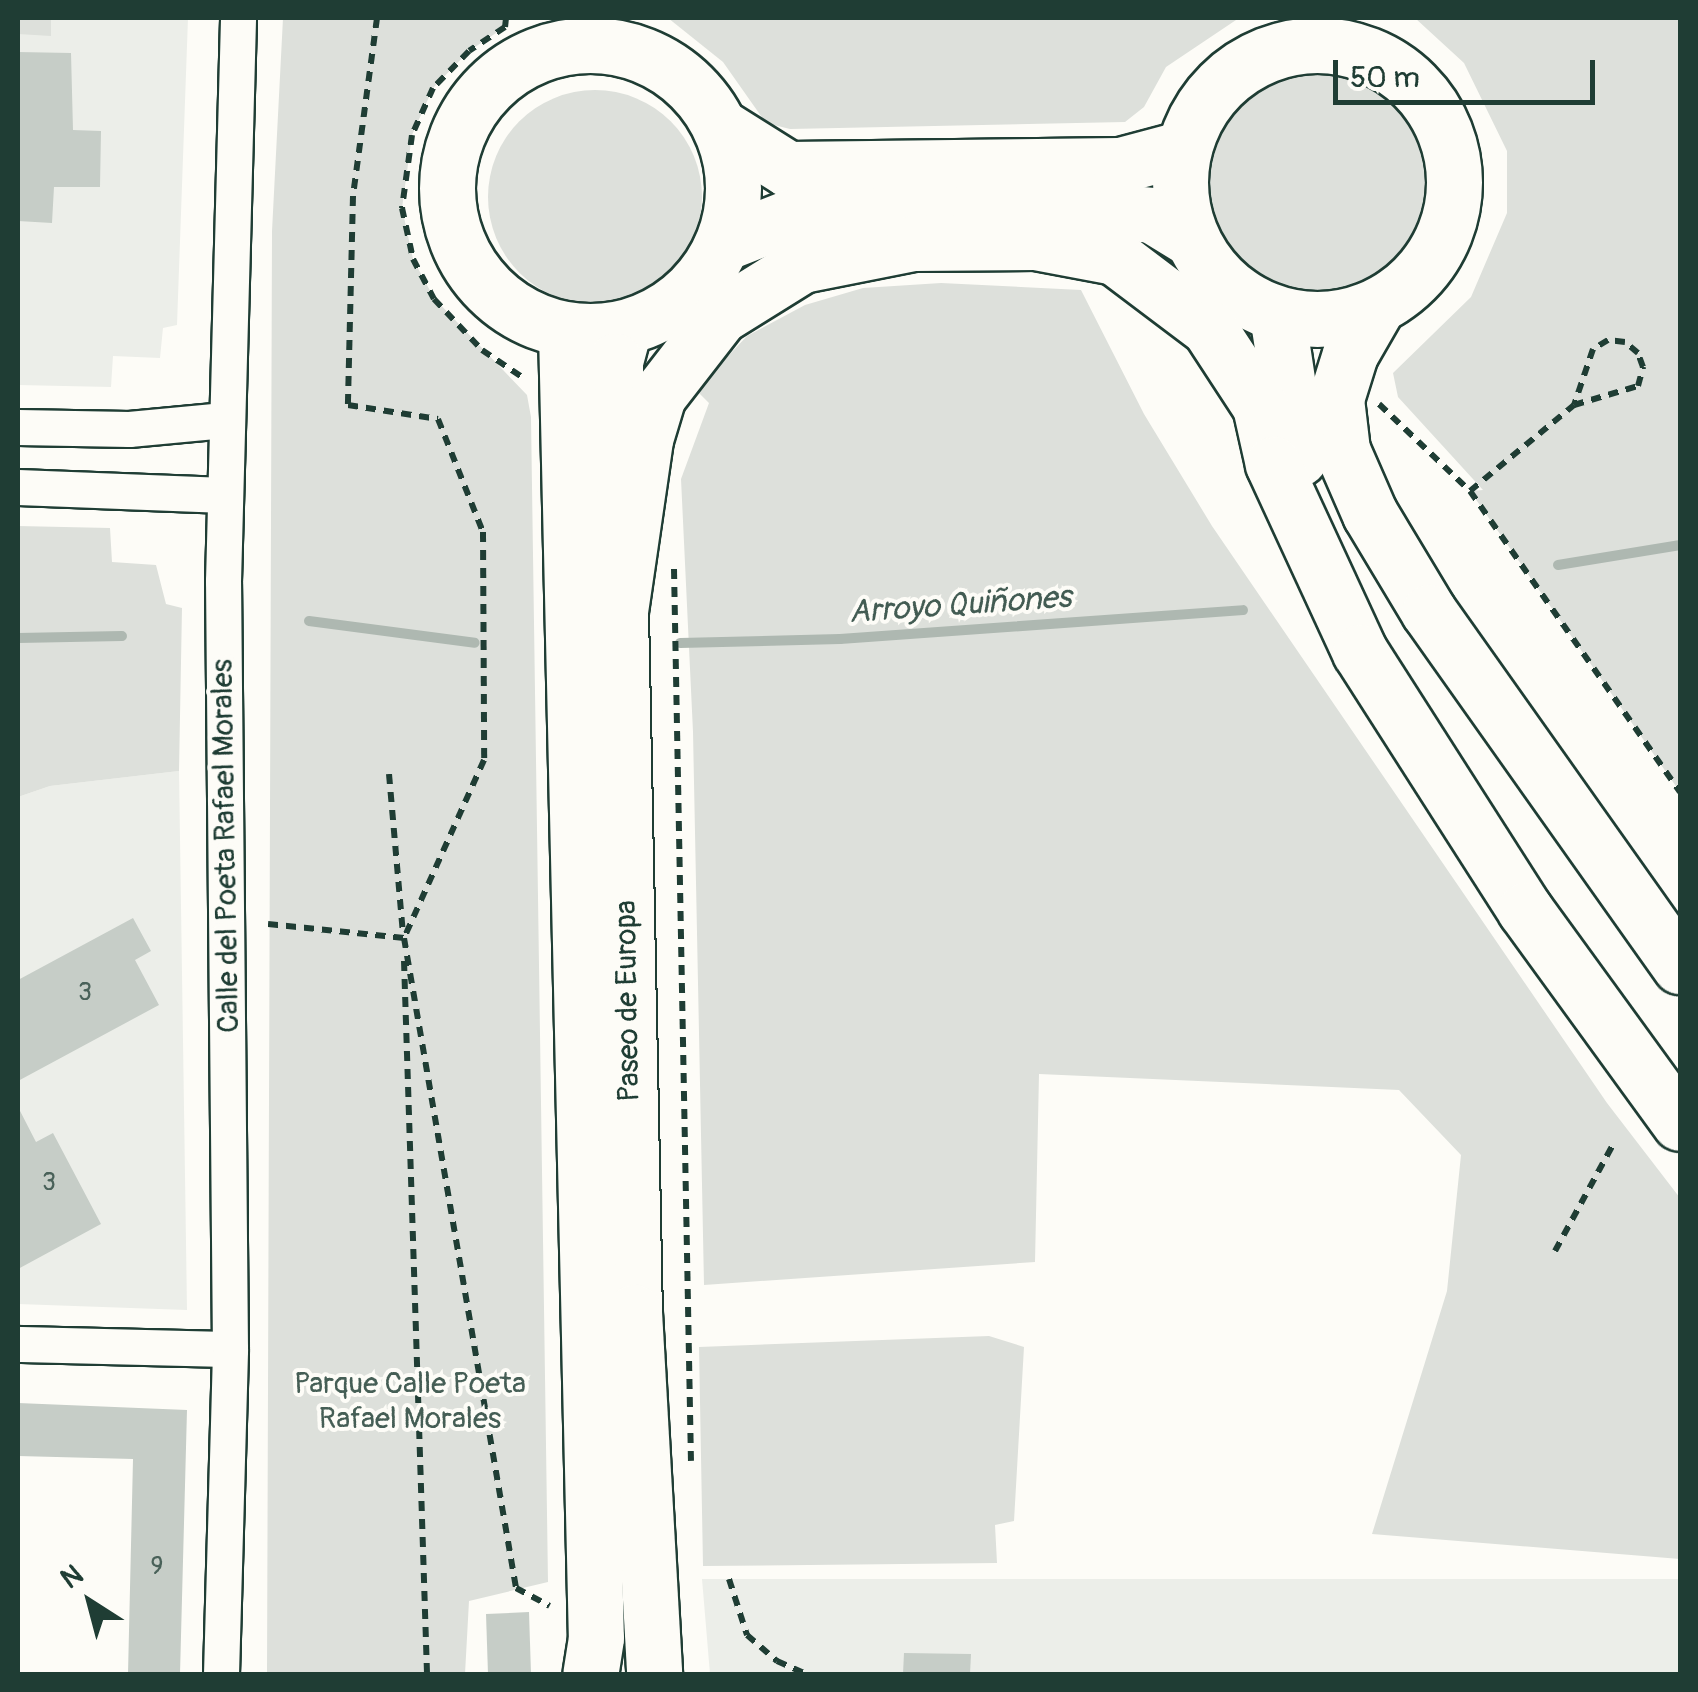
<!DOCTYPE html>
<html>
<head>
<meta charset="utf-8">
<style>
	body { margin:0 }
	#map { position:relative; width:1698px; height:1692px; overflow:hidden; background:#fdfcf7; font-family:Pangolin,sans-serif }
	div>[style] { position:absolute }
	.built>* { inset:0; background:#eceee9 }
	.green>* { inset:0; background:#dde0db }
	.round { border-radius:50% }
	.stream>* { height:10px; margin:-5px; padding:0 5px; transform-origin:5px; border-radius:5px; background:#aeb8b1 }
	.building>* { inset:0; background:#c6cdc7 }
	.path>* { height:6px; margin-top:-3px; transform-origin:0; background:repeating-linear-gradient(90deg,#1f3d34 0 10px,transparent 0 18px) }
	.roads { filter:drop-shadow(2px 0 #1f3d34) drop-shadow(-2px 0 #1f3d34) drop-shadow(0 2px #1f3d34) drop-shadow(0 -2px #1f3d34) }
	.street>* { height:35px; margin:-17.5px; padding:0 17.5px; transform-origin:17.5px; border-radius:17.5px; background:#fdfcf7 }
	.primary>* { height:55px; margin:-27.5px; padding:0 27.5px; transform-origin:27.5px; border-radius:27.5px; background:#fdfcf7 }
	.primary>.ring { margin:-27.5px; padding:0; box-sizing:content-box; background:none; border:55px solid #fdfcf7; border-radius:50% }
	.highway>* { height:55px; margin:-27.5px; padding:0 27.5px; transform-origin:27.5px; border-radius:27.5px; background:#fdfcf7 }
	span { translate:-50% -50%; white-space:nowrap; text-align:center; line-height:1.15; -webkit-text-stroke:8px #fdfcf7; paint-order:stroke }
	.number-label { font-size:25px; color:#496159 }
	.number-label span { -webkit-text-stroke-width:0 }
	.street-label { font-size:30px; color:#1f3d34 }
	.park-label { font-size:30px; color:#455e55 }
	.water-label { font-size:32px; color:#435c53; font-style:italic }
	.frame { position:absolute; inset:0; border:20px solid #1f3d34; pointer-events:none }
	.north { position:absolute; left:40px; top:1552px; width:100px; height:100px; -webkit-text-stroke:8px #fdfcf7; paint-order:stroke; rotate:324deg; font-size:28px; font-weight:700; line-height:40px; text-align:center; color:#1f3d34 }
	.north::after { content:''; display:block; margin:auto; width:35px; height:45px; background:#1f3d34; clip-path:polygon(50% 0,100% 100%,50% 72%,0 100%) }
	.scale { position:absolute; left:1333px; top:60px; width:262px; height:45px; box-sizing:border-box; border:5px solid #1f3d34; border-top:0; padding-left:12px; font-size:30px; line-height:35px; white-space:nowrap; color:#1f3d34; -webkit-text-stroke:8px #fdfcf7; paint-order:stroke }
</style>
</head>
<body>
<div id="map">
	<div class="built">
		<i style="clip-path:polygon(18px 18px,188px 18px,177px 325px,163px 328px,160px 358px,113px 356px,111px 387px,18px 385px)"></i>
		<i style="clip-path:polygon(179px 771px,187px 1310px,18px 1304px,18px 797px,50px 786px)"></i>
		<i style="clip-path:polygon(702px 1579px,1680px 1579px,1680px 1674px,710px 1674px)"></i>
	</div>
	<div class="green">
		<i style="clip-path:polygon(18px 18px,51px 18px,51px 36px,18px 34px)"></i>
		<i style="clip-path:polygon(283px 18px,506px 18px,505px 27px,469px 51px,433px 88px,412px 135px,402px 208px,413px 259px,434px 298px,527px 395px,531px 417px,548px 1582px,469px 1601px,465px 1674px,267px 1674px,272px 231px)"></i>
		<i style="clip-path:polygon(668px 18px,1239px 18px,1166px 67px,1144px 107px,1125px 122px,790px 129px,766px 123px,723px 62px)"></i>
		<i style="clip-path:polygon(1415px 18px,1680px 18px,1680px 792px,1470px 491px,1483px 490px,1398px 397px,1393px 373px,1471px 297px,1507px 213px,1507px 151px,1464px 63px)"></i>
		<i class="round" style="left:1206px;top:72px;width:220px;height:220px"></i>
		<i class="round" style="left:488px;top:90px;width:214px;height:214px"></i>
		<i style="clip-path:polygon(941px 283px,1081px 290px,1144px 414px,1212px 526px,1607px 1103px,1680px 1198px,1680px 1559px,1372px 1534px,1447px 1291px,1461px 1155px,1399px 1090px,1039px 1074px,1035px 1262px,704px 1285px,693px 732px,681px 479px,709px 403px,696px 390px,747px 336px,805px 305px,863px 288px)"></i>
		<i style="clip-path:polygon(18px 526px,110px 528px,112px 562px,156px 565px,166px 604px,182px 608px,179px 771px,50px 786px,18px 797px)"></i>
		<i style="clip-path:polygon(989px 1336px,1024px 1347px,1014px 1521px,995px 1525px,997px 1563px,703px 1566px,699px 1347px)"></i>
	</div>
	<div class="stream">
		<i style="left:1558px;top:565px;width:124px;rotate:-9.3deg"></i>
		<i style="left:309px;top:621px;width:167px;rotate:7.5deg"></i>
		<i style="left:18px;top:638px;width:104px;rotate:-1.1deg"></i>
		<i style="left:680px;top:643px;width:160px;rotate:-1.4deg"></i>
		<i style="left:840px;top:639px;width:404px;rotate:-4.1deg"></i>
	</div>
	<div class="building">
		<i style="clip-path:polygon(18px 52px,71px 53px,73px 130px,101px 131px,100px 187px,54px 187px,52px 223px,18px 221px)"></i>
		<i style="clip-path:polygon(133px 918px,151px 951px,135px 960px,159px 1005px,18px 1081px,18px 980px)"></i>
		<i style="clip-path:polygon(18px 1107px,36px 1142px,53px 1133px,101px 1224px,18px 1269px)"></i>
		<i style="clip-path:polygon(18px 1403px,187px 1410px,180px 1674px,128px 1674px,133px 1459px,18px 1456px)"></i>
		<i style="clip-path:polygon(529px 1612px,531px 1674px,488px 1674px,486px 1614px)"></i>
		<i style="clip-path:polygon(904px 1653px,971px 1654px,970px 1674px,903px 1674px)"></i>
	</div>
	<div class="path">
		<i style="left:377px;top:18px;width:180px;rotate:97.7deg"></i>
		<i style="left:353px;top:196px;width:209px;rotate:91.4deg"></i>
		<i style="left:348px;top:405px;width:91px;rotate:8.8deg"></i>
		<i style="left:438px;top:419px;width:122px;rotate:68.3deg"></i>
		<i style="left:483px;top:532px;width:228px;rotate:89.7deg"></i>
		<i style="left:484px;top:760px;width:195px;rotate:114.2deg"></i>
		<i style="left:404px;top:938px;width:660px;rotate:80.22deg"></i>
		<i style="left:516px;top:1588px;width:38px;rotate:28deg"></i>
		<i style="left:506px;top:18px;width:9px;rotate:96deg"></i>
		<i style="left:505px;top:27px;width:43px;rotate:146.3deg"></i>
		<i style="left:469px;top:51px;width:52px;rotate:134.2deg"></i>
		<i style="left:433px;top:88px;width:51px;rotate:114.1deg"></i>
		<i style="left:412px;top:135px;width:74px;rotate:97.8deg"></i>
		<i style="left:402px;top:208px;width:52px;rotate:77.8deg"></i>
		<i style="left:413px;top:259px;width:45px;rotate:62.3deg"></i>
		<i style="left:434px;top:299px;width:70px;rotate:46.7deg"></i>
		<i style="left:482px;top:350px;width:52px;rotate:34deg"></i>
		<i style="left:1379px;top:404px;width:126px;rotate:43.7deg"></i>
		<i style="left:1470px;top:491px;width:367px;rotate:55.1deg"></i>
		<i style="left:1470px;top:491px;width:135px;rotate:-39.6deg"></i>
		<i style="left:1574px;top:405px;width:67px;rotate:-16.5deg"></i>
		<i style="left:1638px;top:386px;width:20px;rotate:-75deg"></i>
		<i style="left:1643px;top:367px;width:15px;rotate:-110deg"></i>
		<i style="left:1638px;top:353px;width:17px;rotate:-140deg"></i>
		<i style="left:1625px;top:342px;width:17px;rotate:-173deg"></i>
		<i style="left:1608px;top:340px;width:17px;rotate:149deg"></i>
		<i style="left:1593px;top:349px;width:59px;rotate:108.7deg"></i>
		<i style="left:674px;top:569px;width:892px;rotate:88.91deg"></i>
		<i style="left:389px;top:774px;width:161px;rotate:85deg"></i>
		<i style="left:268px;top:924px;width:137px;rotate:5.9deg"></i>
		<i style="left:404px;top:961px;width:713px;rotate:88.15deg"></i>
		<i style="left:1555px;top:1251px;width:123px;rotate:-61.4deg"></i>
		<i style="left:729px;top:1579px;width:59px;rotate:72.2deg"></i>
		<i style="left:747px;top:1635px;width:40px;rotate:41deg"></i>
		<i style="left:777px;top:1661px;width:32px;rotate:24deg"></i>
	</div>
	<div class="roads">
		<div class="street">
			<i style="left:18px;top:427px;width:111px;rotate:1deg"></i>
			<i style="left:129px;top:429px;width:96px;rotate:-5.4deg"></i>
			<i style="left:18px;top:487px;width:207px;rotate:2.2deg"></i>
			<i style="left:18px;top:1344px;width:212px;rotate:1.4deg"></i>
			<i style="left:221px;top:1674px;width:325px;rotate:-88.4deg"></i>
			<i style="left:230px;top:1349px;width:768px;rotate:-90.52deg"></i>
			<i style="left:223px;top:581px;width:563px;rotate:-88.47deg"></i>
		</div>
		<div class="primary">
			<i class="ring" style="left:1180px;top:45px;width:219px;height:219px"></i>
			<i class="ring" style="left:447px;top:45px;width:231px;height:231px"></i>
			<i style="left:721px;top:127px;width:79px;rotate:32.1deg"></i>
			<i style="left:788px;top:169px;width:332px;rotate:-0.7deg"></i>
			<i style="left:1120px;top:165px;width:66px;rotate:-14.9deg"></i>
			<i style="left:724px;top:243px;width:71px;rotate:-21.5deg"></i>
			<i style="left:790px;top:217px;width:328px;rotate:-0.9deg"></i>
			<i style="left:1118px;top:212px;width:34px;rotate:5deg"></i>
			<i style="left:1152px;top:215px;width:46px;rotate:31.6deg"></i>
			<i style="left:624px;top:328px;width:34px;rotate:105deg"></i>
			<i style="left:615px;top:361px;width:951px;rotate:88.86deg"></i>
			<i style="left:634px;top:1312px;width:363px;rotate:86.8deg"></i>
			<i style="left:566px;top:331px;width:1307px;rotate:88.69deg"></i>
			<i style="left:596px;top:1638px;width:36px;rotate:99deg"></i>
		</div>
		<div class="highway">
			<i style="left:1377px;top:307px;width:54px;rotate:119.9deg"></i>
			<i style="left:1350px;top:354px;width:47px;rotate:107.3deg"></i>
			<i style="left:1336px;top:399px;width:51px;rotate:83.3deg"></i>
			<i style="left:1342px;top:450px;width:70px;rotate:66.4deg"></i>
			<i style="left:1370px;top:514px;width:114px;rotate:59deg"></i>
			<i style="left:1429px;top:612px;width:434px;rotate:54.7deg"></i>
			<i style="left:1277px;top:314px;width:146px;rotate:81.3deg"></i>
			<i style="left:620px;top:611px;width:174px;rotate:-81.7deg"></i>
			<i style="left:645px;top:439px;width:45px;rotate:-73.2deg"></i>
			<i style="left:658px;top:396px;width:101px;rotate:-52.2deg"></i>
			<i style="left:720px;top:316px;width:97px;rotate:-31.9deg"></i>
			<i style="left:802px;top:265px;width:113px;rotate:-11.2deg"></i>
			<i style="left:913px;top:243px;width:122px;rotate:-0.5deg"></i>
			<i style="left:1035px;top:242px;width:81px;rotate:10.6deg"></i>
			<i style="left:1115px;top:257px;width:118px;rotate:37.1deg"></i>
			<i style="left:1209px;top:328px;width:93px;rotate:56.8deg"></i>
			<i style="left:1260px;top:406px;width:59px;rotate:77.4deg"></i>
			<i style="left:1273px;top:464px;width:207px;rotate:65.2deg"></i>
			<i style="left:1360px;top:652px;width:306px;rotate:57.4deg"></i>
			<i style="left:1525px;top:910px;width:263px;rotate:54deg"></i>
		</div>
	</div>
	<div class="number-label">
		<span style="left:85px;top:993px">3</span>
		<span style="left:49px;top:1183px">3</span>
		<span style="left:157px;top:1567px">9</span>
	</div>
	<div class="street-label">
		<span style="left:226px;top:846px;rotate:-91deg">Calle del Poeta Rafael Morales</span>
		<span style="left:628px;top:1001px;rotate:-91deg">Paseo de Europa</span>
	</div>
	<div class="park-label">
		<span style="left:410px;top:1401px">Parque Calle Poeta<br>Rafael Morales</span>
	</div>
	<div class="water-label">
		<span style="left:960px;top:605px;rotate:-4deg">Arroyo Quiñones</span>
	</div>
	<div class="frame"></div>
	<div class="north">N</div>
	<div class="scale">50 m</div>
</div>
</body>
</html>
